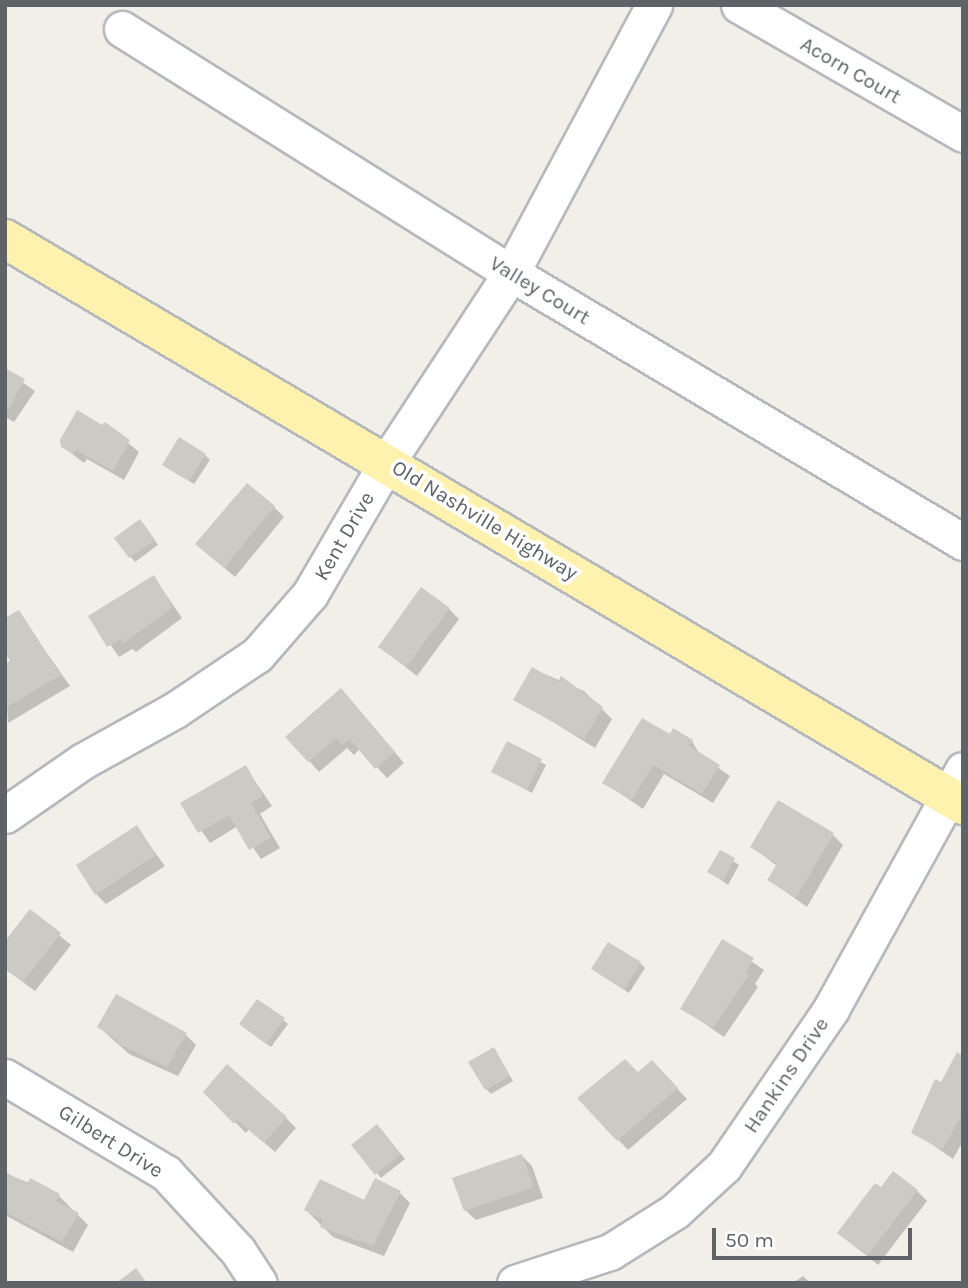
<!DOCTYPE html>
<html>
<head>
<meta charset="utf-8">
<style>
	body { margin:0 }
	#map { position:relative; width:968px; height:1288px; overflow:hidden; background:#f1efe8; font-family:Karla,sans-serif }
	div>[style] { position:absolute }
	.shadow>* { inset:0; background:#0003 }
	.building>* { inset:0; background:#cccac5 }
	.roads { filter:drop-shadow(2px 0 #b5b8bc) drop-shadow(-2px 0 #b5b8bc) drop-shadow(0 2px #b5b8bc) drop-shadow(0 -2px #b5b8bc) }
	.minor>* { height:35px; margin:-17.5px; padding:0 17.5px; transform-origin:17.5px; border-radius:17.5px; background:#fff }
	.major>* { height:38px; margin:-19px; padding:0 19px; transform-origin:19px; border-radius:19px; background:#fff2af }
	span { translate:-50% -50%; white-space:nowrap; text-align:center; line-height:1.15; -webkit-text-stroke:7px #fff; paint-order:stroke }
	.street-label { font-size:21px; color:#5f6368 }
	.frame { position:absolute; inset:0; border:7px solid #5f6368; pointer-events:none }
	.scale { position:absolute; left:712px; top:1228px; width:200px; height:32px; box-sizing:border-box; border:4px solid #5f6368; border-top:0; padding-left:9px; font-size:21px; line-height:24px; white-space:nowrap; color:#5f6368; -webkit-text-stroke:5px #fff; paint-order:stroke }
</style>
</head>
<body>
<div id="map">
	<div class="shadow">
		<i style="clip-path:polygon(5px 370px,35px 391px,14px 422px,5px 417px)"></i>
		<i style="clip-path:polygon(105px 424px,139px 452px,124px 480px,87px 459px,84px 463px,63px 447px)"></i>
		<i style="clip-path:polygon(205px 455px,210px 460px,194px 484px,169px 469px)"></i>
		<i style="clip-path:polygon(274px 507px,284px 517px,235px 577px,208px 554px)"></i>
		<i style="clip-path:polygon(145px 526px,158px 545px,135px 562px,116px 538px)"></i>
		<i style="clip-path:polygon(154px 577px,182px 618px,136px 652px,132px 649px,119px 657px,91px 617px)"></i>
		<i style="clip-path:polygon(449px 609px,459px 619px,417px 676px,380px 647px)"></i>
		<i style="clip-path:polygon(18px 612px,70px 686px,8px 723px,5px 667px,13px 662px)"></i>
		<i style="clip-path:polygon(533px 669px,584px 691px,612px 719px,595px 748px,516px 699px)"></i>
		<i style="clip-path:polygon(351px 701px,404px 763px,387px 778px,360px 749px,354px 755px,347px 748px,319px 772px,288px 737px)"></i>
		<i style="clip-path:polygon(670px 736px,692px 741px,700px 755px,730px 776px,713px 803px,664px 774px,643px 809px,605px 783px)"></i>
		<i style="clip-path:polygon(508px 744px,546px 765px,532px 793px,493px 772px)"></i>
		<i style="clip-path:polygon(246px 768px,272px 806px,260px 814px,280px 848px,261px 859px,238px 826px,210px 843px,183px 804px)"></i>
		<i style="clip-path:polygon(137px 828px,165px 866px,106px 904px,96px 894px)"></i>
		<i style="clip-path:polygon(833px 835px,843px 845px,807px 907px,769px 880px,777px 866px,752px 847px)"></i>
		<i style="clip-path:polygon(721px 852px,739px 865px,728px 885px,710px 872px)"></i>
		<i style="clip-path:polygon(30px 911px,71px 945px,35px 991px,5px 969px,5px 944px)"></i>
		<i style="clip-path:polygon(722px 941px,764px 970px,755px 984px,758px 987px,724px 1037px,682px 1008px)"></i>
		<i style="clip-path:polygon(640px 963px,645px 968px,629px 993px,593px 969px)"></i>
		<i style="clip-path:polygon(283px 1020px,288px 1024px,271px 1047px,245px 1028px)"></i>
		<i style="clip-path:polygon(99px 1027px,186px 1035px,196px 1045px,178px 1076px,129px 1054px)"></i>
		<i style="clip-path:polygon(494px 1050px,513px 1081px,491px 1094px,486px 1089px)"></i>
		<i style="clip-path:polygon(963px 1058px,963px 1141px,953px 1159px,914px 1132px,936px 1081px,941px 1084px)"></i>
		<i style="clip-path:polygon(662px 1072px,687px 1099px,628px 1150px,579px 1098px,638px 1074px)"></i>
		<i style="clip-path:polygon(205px 1092px,286px 1118px,296px 1128px,275px 1152px,249px 1129px,246px 1133px)"></i>
		<i style="clip-path:polygon(382px 1131px,405px 1159px,381px 1178px,354px 1145px)"></i>
		<i style="clip-path:polygon(522px 1156px,532px 1166px,543px 1198px,476px 1220px,465px 1210px)"></i>
		<i style="clip-path:polygon(5px 1173px,59px 1196px,88px 1225px,73px 1252px,5px 1215px)"></i>
		<i style="clip-path:polygon(881px 1190px,917px 1191px,927px 1201px,878px 1265px,839px 1233px)"></i>
		<i style="clip-path:polygon(400px 1193px,410px 1203px,384px 1256px,333px 1237px,306px 1210px)"></i>
		<i style="clip-path:polygon(803px 1276px,810px 1283px,793px 1283px)"></i>
	</div>
	<div class="building">
		<i style="clip-path:polygon(5px 368px,25px 379px,8px 410px,5px 408px)"></i>
		<i style="clip-path:polygon(77px 410px,102px 425px,105px 422px,130px 440px,113px 471px,76px 450px,73px 454px,61px 447px,60px 440px)"></i>
		<i style="clip-path:polygon(179px 437px,206px 454px,189px 481px,162px 465px)"></i>
		<i style="clip-path:polygon(247px 483px,275px 506px,224px 568px,195px 544px)"></i>
		<i style="clip-path:polygon(140px 519px,155px 540px,129px 558px,114px 538px)"></i>
		<i style="clip-path:polygon(154px 575px,173px 607px,124px 643px,121px 639px,107px 647px,88px 616px)"></i>
		<i style="clip-path:polygon(421px 587px,450px 608px,406px 667px,378px 647px)"></i>
		<i style="clip-path:polygon(19px 610px,61px 675px,5px 708px,5px 664px,10px 661px,5px 652px,5px 618px)"></i>
		<i style="clip-path:polygon(532px 667px,558px 682px,561px 676px,603px 707px,584px 739px,513px 700px)"></i>
		<i style="clip-path:polygon(341px 688px,395px 752px,375px 769px,350px 739px,342px 745px,336px 738px,308px 762px,285px 737px)"></i>
		<i style="clip-path:polygon(642px 718px,670px 734px,673px 728px,693px 740px,689px 746px,720px 765px,702px 794px,653px 765px,632px 800px,602px 783px)"></i>
		<i style="clip-path:polygon(507px 741px,542px 759px,527px 790px,491px 772px)"></i>
		<i style="clip-path:polygon(246px 765px,263px 796px,251px 803px,271px 838px,249px 850px,229px 815px,198px 833px,180px 803px)"></i>
		<i style="clip-path:polygon(778px 800px,834px 833px,796px 898px,767px 880px,777px 864px,750px 847px)"></i>
		<i style="clip-path:polygon(137px 825px,156px 855px,95px 895px,76px 865px)"></i>
		<i style="clip-path:polygon(720px 850px,735px 858px,723px 881px,707px 872px)"></i>
		<i style="clip-path:polygon(30px 909px,61px 933px,23px 982px,5px 968px,5px 941px)"></i>
		<i style="clip-path:polygon(722px 939px,754px 958px,745px 973px,749px 975px,713px 1028px,680px 1009px)"></i>
		<i style="clip-path:polygon(608px 942px,641px 962px,624px 990px,591px 969px)"></i>
		<i style="clip-path:polygon(116px 994px,187px 1033px,167px 1067px,116px 1043px,118px 1040px,97px 1027px)"></i>
		<i style="clip-path:polygon(257px 999px,285px 1018px,266px 1044px,239px 1024px)"></i>
		<i style="clip-path:polygon(494px 1047px,510px 1076px,485px 1090px,468px 1062px)"></i>
		<i style="clip-path:polygon(957px 1052px,963px 1056px,963px 1113px,942px 1150px,911px 1133px,935px 1079px,941px 1082px)"></i>
		<i style="clip-path:polygon(625px 1059px,638px 1072px,652px 1060px,678px 1088px,617px 1141px,577px 1098px)"></i>
		<i style="clip-path:polygon(227px 1064px,287px 1117px,264px 1143px,237px 1120px,234px 1124px,203px 1092px)"></i>
		<i style="clip-path:polygon(377px 1124px,401px 1154px,375px 1175px,351px 1145px)"></i>
		<i style="clip-path:polygon(522px 1154px,534px 1187px,464px 1211px,452px 1178px)"></i>
		<i style="clip-path:polygon(893px 1171px,918px 1190px,867px 1256px,837px 1233px,875px 1183px,881px 1187px)"></i>
		<i style="clip-path:polygon(5px 1172px,27px 1184px,30px 1178px,60px 1194px,56px 1201px,79px 1213px,62px 1242px,5px 1212px)"></i>
		<i style="clip-path:polygon(375px 1178px,401px 1191px,373px 1246px,320px 1227px,323px 1220px,304px 1210px,320px 1179px,364px 1200px)"></i>
		<i style="clip-path:polygon(136px 1268px,147px 1283px,116px 1283px)"></i>
	</div>
	<div class="roads">
		<div class="minor">
			<i style="left:739px;top:5px;width:258px;rotate:29.9deg"></i>
			<i style="left:122px;top:29px;width:459px;rotate:32.1deg"></i>
			<i style="left:511px;top:273px;width:526px;rotate:30.76deg"></i>
			<i style="left:5px;top:815px;width:95px;rotate:-34.7deg"></i>
			<i style="left:83px;top:761px;width:105px;rotate:-29deg"></i>
			<i style="left:175px;top:710px;width:99px;rotate:-33.9deg"></i>
			<i style="left:257px;top:655px;width:81px;rotate:-49deg"></i>
			<i style="left:310px;top:594px;width:153px;rotate:-59.7deg"></i>
			<i style="left:387px;top:462px;width:226px;rotate:-56.7deg"></i>
			<i style="left:511px;top:273px;width:304px;rotate:-61.9deg"></i>
			<i style="left:5px;top:1077px;width:187px;rotate:30.8deg"></i>
			<i style="left:166px;top:1173px;width:106px;rotate:47.3deg"></i>
			<i style="left:238px;top:1251px;width:38px;rotate:57deg"></i>
			<i style="left:515px;top:1283px;width:100px;rotate:-18.1deg"></i>
			<i style="left:610px;top:1252px;width:77px;rotate:-32.2deg"></i>
			<i style="left:675px;top:1211px;width:67px;rotate:-42.6deg"></i>
			<i style="left:724px;top:1166px;width:190px;rotate:-55.7deg"></i>
			<i style="left:831px;top:1009px;width:273px;rotate:-61.1deg"></i>
		</div>
		<div class="major">
			<i style="left:5px;top:239px;width:1113px;rotate:30.58deg"></i>
		</div>
	</div>
	<div class="street-label">
		<span style="left:851px;top:70px;rotate:30deg">Acorn Court</span>
		<span style="left:540px;top:290px;rotate:31deg">Valley Court</span>
		<span style="left:485px;top:520px;rotate:31deg">Old Nashville Highway</span>
		<span style="left:344px;top:536px;rotate:-60deg">Kent Drive</span>
		<span style="left:786px;top:1075px;rotate:-56deg">Hankins Drive</span>
		<span style="left:111px;top:1141px;rotate:32deg">Gilbert Drive</span>
	</div>
	<div class="frame"></div>
	<div class="scale">50 m</div>
</div>
</body>
</html>
